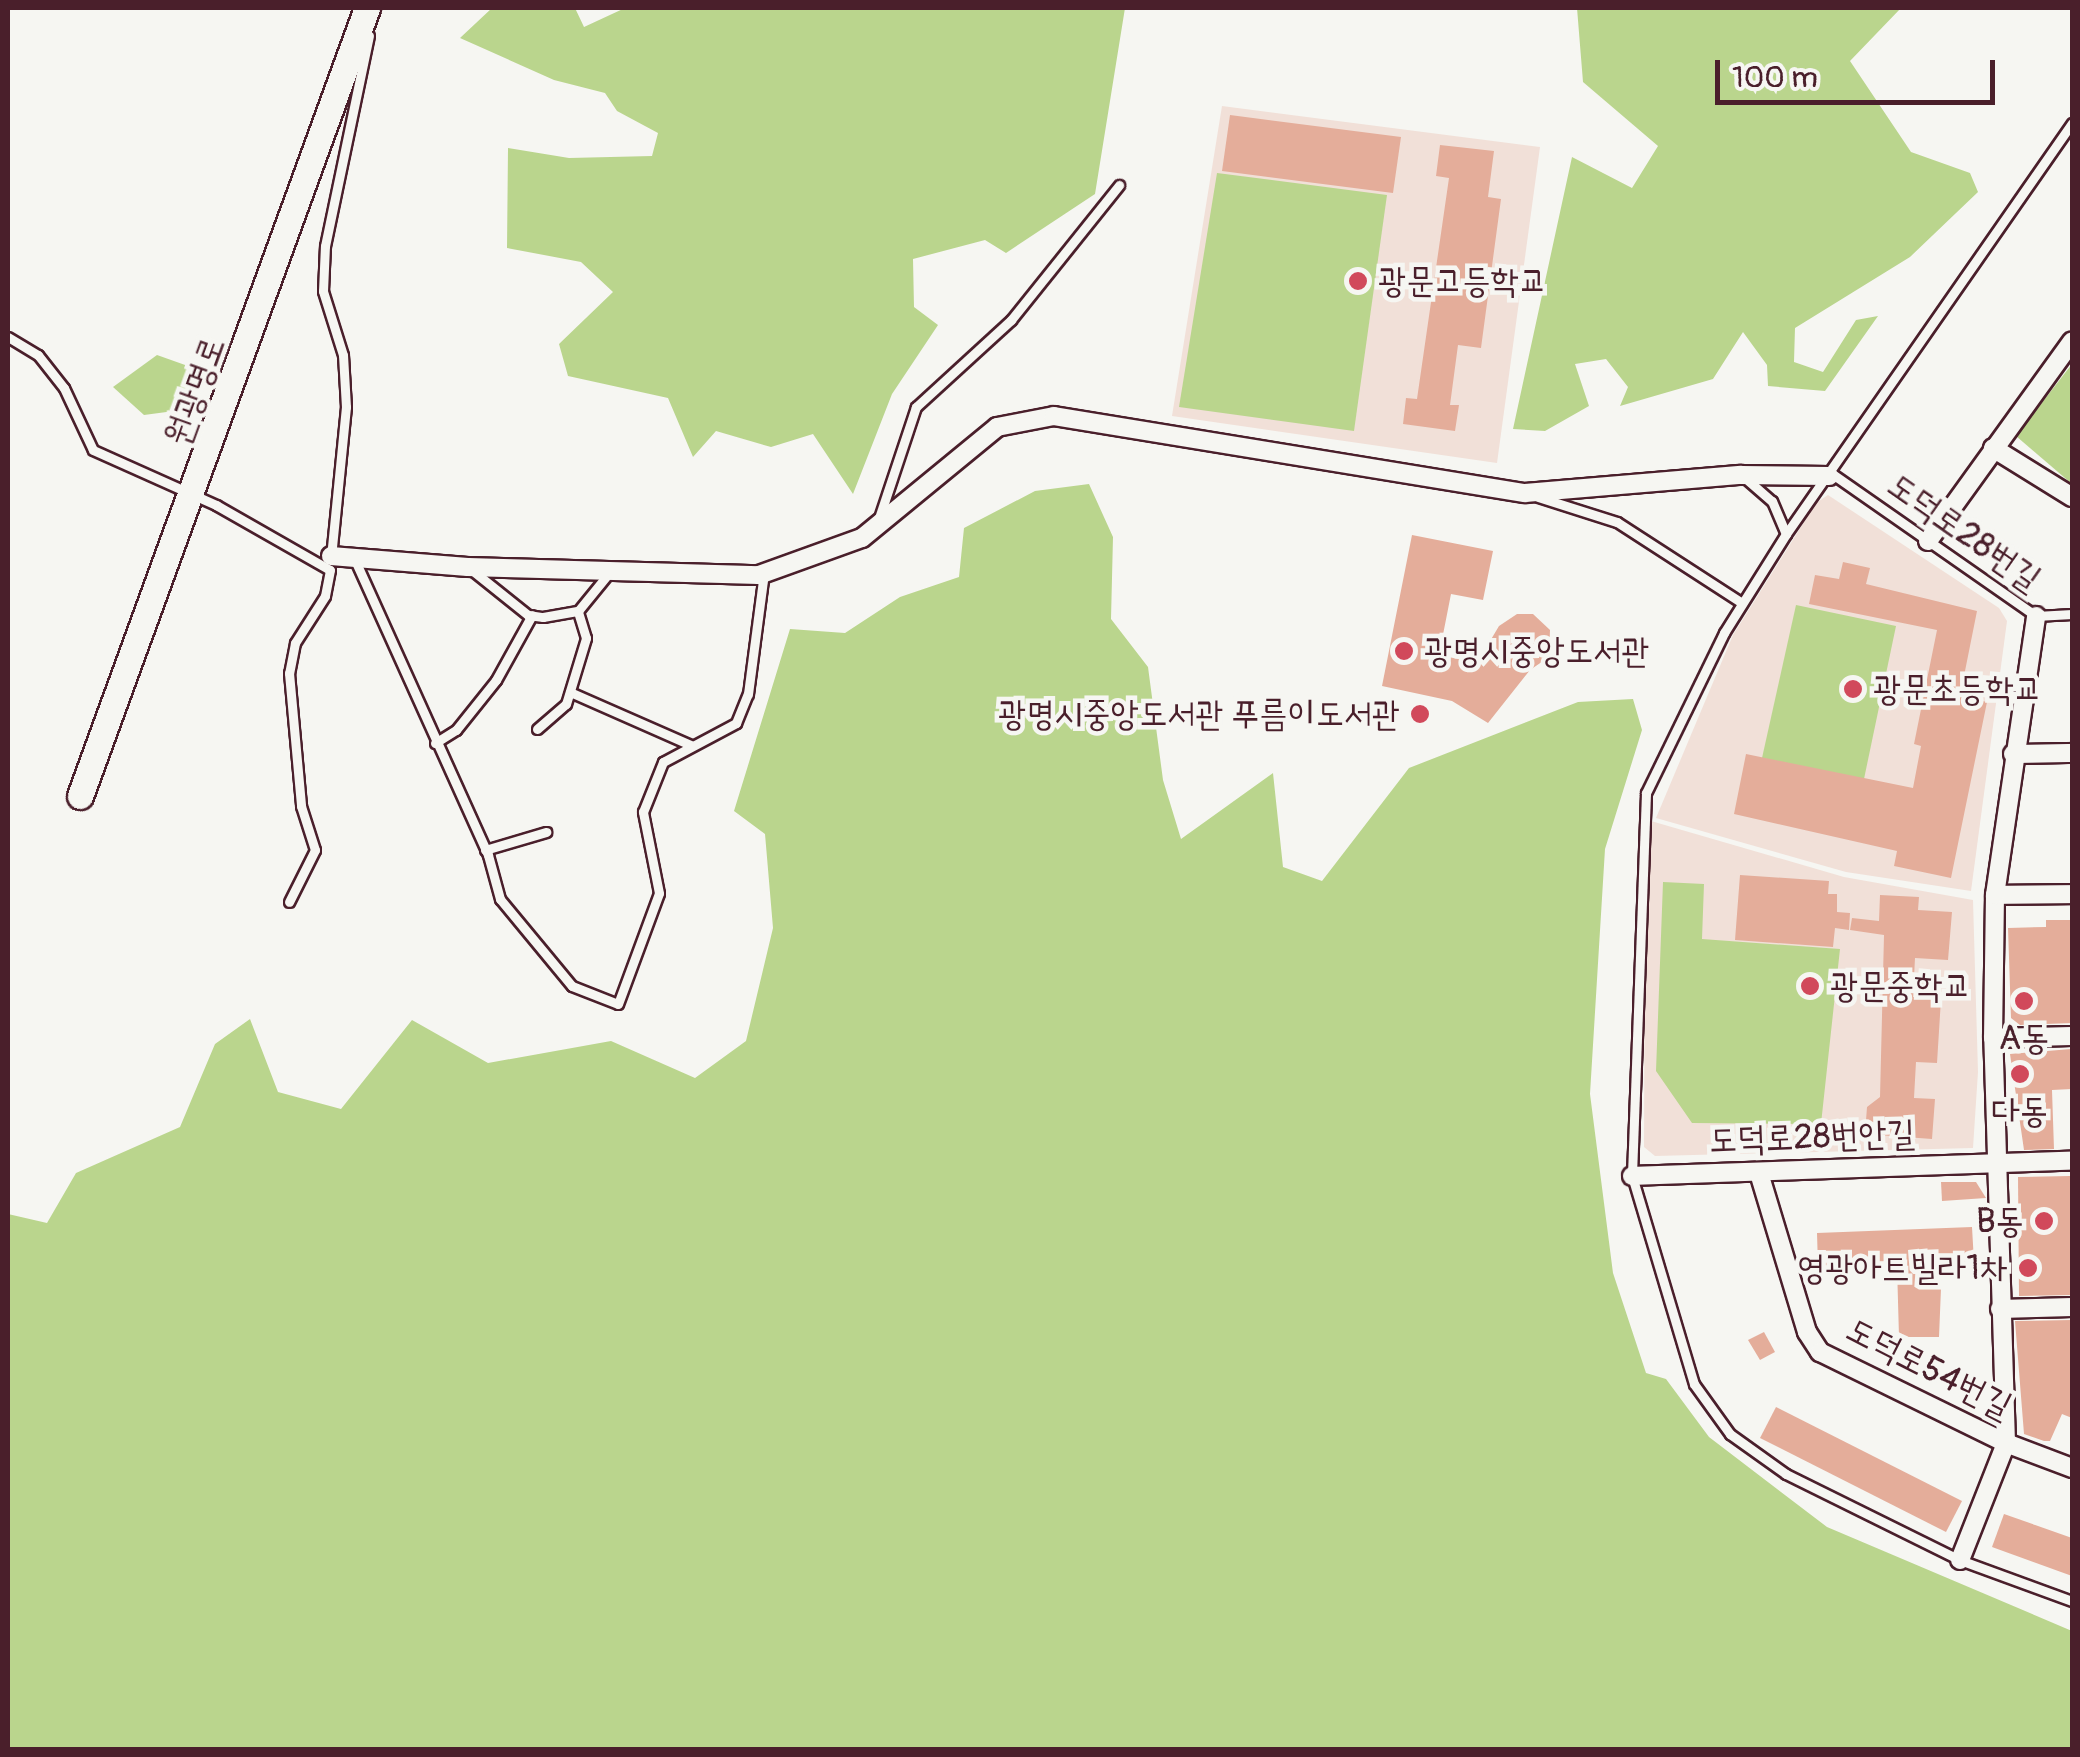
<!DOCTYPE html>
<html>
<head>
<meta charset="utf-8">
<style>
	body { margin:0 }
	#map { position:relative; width:2080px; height:1757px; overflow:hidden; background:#f6f6f2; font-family:Pangolin,"Poor Story",sans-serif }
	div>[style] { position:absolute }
	.built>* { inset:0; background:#f1e0d8 }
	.green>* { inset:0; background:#bad58d }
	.building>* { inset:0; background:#e4ad9a }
	.roads { filter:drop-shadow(2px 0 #4a1f2b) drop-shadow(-2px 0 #4a1f2b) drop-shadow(0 2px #4a1f2b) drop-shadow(0 -2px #4a1f2b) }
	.lane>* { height:9px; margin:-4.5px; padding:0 4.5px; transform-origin:4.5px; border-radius:4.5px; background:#f6f6f2 }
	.street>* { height:18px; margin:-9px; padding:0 9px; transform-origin:9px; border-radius:9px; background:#f6f6f2 }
	.secondary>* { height:25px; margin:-12.5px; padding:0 12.5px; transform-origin:12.5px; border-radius:12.5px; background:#f6f6f2 }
	.dots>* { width:28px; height:28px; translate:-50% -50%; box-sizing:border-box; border:5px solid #f6f6f2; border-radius:50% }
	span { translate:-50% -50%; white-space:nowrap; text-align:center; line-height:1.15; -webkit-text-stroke:9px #f6f6f2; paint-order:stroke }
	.poi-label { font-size:35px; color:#4a1f2b }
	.left { translate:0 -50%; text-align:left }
	.right { translate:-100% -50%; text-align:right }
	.street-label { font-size:35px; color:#4a1f2b }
	.frame { position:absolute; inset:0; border:10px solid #4a1f2b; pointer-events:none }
	.scale { position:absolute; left:1715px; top:60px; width:280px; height:45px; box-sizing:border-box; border:5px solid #4a1f2b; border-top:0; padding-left:12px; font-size:30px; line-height:35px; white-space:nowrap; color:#4a1f2b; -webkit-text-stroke:8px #f6f6f2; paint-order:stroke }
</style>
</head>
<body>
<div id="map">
	<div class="built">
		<i style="clip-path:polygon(1222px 106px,1540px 147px,1497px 463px,1172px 416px)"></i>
		<i style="clip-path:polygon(1828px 495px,1999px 608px,2007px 621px,1971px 891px,1846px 872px,1656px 818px,1733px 635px,1816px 503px)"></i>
		<i style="clip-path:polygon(1651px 821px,1844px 877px,1973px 900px,1978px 1072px,1973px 1148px,1655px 1156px,1644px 1147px,1645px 861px)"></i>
	</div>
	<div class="green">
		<i style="clip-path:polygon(492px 8px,575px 8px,584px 27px,625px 8px,1125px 8px,1095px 194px,1006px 253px,985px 240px,913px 259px,914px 307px,938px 325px,892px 394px,853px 494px,813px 434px,771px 447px,716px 431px,693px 457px,668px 398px,568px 376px,559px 344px,613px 292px,581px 262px,507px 248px,508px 148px,569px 158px,652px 156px,658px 133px,617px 111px,605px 93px,554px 80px,460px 38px)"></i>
		<i style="clip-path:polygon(1577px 8px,1901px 8px,1850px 61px,1911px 152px,1970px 173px,1978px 192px,1910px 257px,1795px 328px,1794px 362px,1823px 372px,1856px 320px,1878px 316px,1825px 391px,1768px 386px,1767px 365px,1743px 332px,1713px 379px,1620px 406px,1628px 387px,1606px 359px,1575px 364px,1589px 406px,1545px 431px,1513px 429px,1572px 157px,1632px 188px,1658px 146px,1583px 82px)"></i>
		<i style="clip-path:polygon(1217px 173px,1387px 195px,1354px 431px,1179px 407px)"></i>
		<i style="clip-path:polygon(157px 355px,202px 371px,174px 411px,144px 415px,113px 387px)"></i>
		<i style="clip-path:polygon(2072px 364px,2072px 484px,2016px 436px)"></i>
		<i style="clip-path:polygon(1089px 484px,1113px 537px,1111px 619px,1148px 667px,1163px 780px,1181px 839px,1273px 773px,1283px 867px,1322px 881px,1409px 768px,1578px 702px,1633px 699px,1642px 730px,1605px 849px,1590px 1094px,1613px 1273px,1646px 1373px,1666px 1379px,1709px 1437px,1827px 1527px,2072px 1631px,2072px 1749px,8px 1749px,8px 1214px,47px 1223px,76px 1173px,180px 1127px,215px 1044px,250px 1019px,278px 1092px,341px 1109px,412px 1020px,488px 1063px,611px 1041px,695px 1078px,746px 1041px,773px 928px,765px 834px,734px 811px,790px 629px,845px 633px,900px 597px,959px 577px,964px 528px,1035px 491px)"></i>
		<i style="clip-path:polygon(1796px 605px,1896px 626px,1864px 779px,1762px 758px)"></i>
		<i style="clip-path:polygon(1663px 882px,1704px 884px,1702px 939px,1840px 949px,1821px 1124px,1692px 1123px,1656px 1071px)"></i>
	</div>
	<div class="building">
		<i style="clip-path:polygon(1230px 115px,1401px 137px,1393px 193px,1222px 171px)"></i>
		<i style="clip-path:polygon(1440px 145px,1494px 151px,1488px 197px,1501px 199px,1481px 348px,1458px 345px,1450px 405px,1459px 405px,1455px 431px,1403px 424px,1406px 398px,1417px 399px,1449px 178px,1436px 176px)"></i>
		<i style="clip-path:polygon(1412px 535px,1493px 551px,1483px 600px,1451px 594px,1439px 655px,1477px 663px,1499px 626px,1517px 614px,1533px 614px,1550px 630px,1549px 657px,1530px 670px,1488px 723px,1452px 701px,1382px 686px)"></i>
		<i style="clip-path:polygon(1843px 562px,1870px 568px,1866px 584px,1977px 611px,1960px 696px,1987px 702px,1951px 878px,1894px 866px,1897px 851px,1734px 814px,1746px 754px,1913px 788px,1921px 746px,1914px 744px,1937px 630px,1809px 604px,1815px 575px,1839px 579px)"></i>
		<i style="clip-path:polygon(1740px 875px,1829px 881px,1828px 894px,1837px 894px,1837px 912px,1850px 913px,1849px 930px,1835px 928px,1833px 947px,1735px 940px)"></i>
		<i style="clip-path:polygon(1880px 895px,1919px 897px,1918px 910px,1952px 912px,1948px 960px,1915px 958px,1913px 997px,1941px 999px,1937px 1063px,1916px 1062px,1914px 1098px,1935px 1099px,1932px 1139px,1865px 1134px,1867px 1107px,1880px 1097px,1884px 935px,1850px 930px,1852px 918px,1879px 921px)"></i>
		<i style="clip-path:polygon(2046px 920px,2070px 920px,2072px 1023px,2020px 1025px,2011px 1018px,2008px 928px,2046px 927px)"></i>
		<i style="clip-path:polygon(2071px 1049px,2072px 1089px,2052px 1090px,2054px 1149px,2024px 1150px,2010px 1054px)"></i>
		<i style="clip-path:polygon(2070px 1176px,2072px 1295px,2019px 1296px,2018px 1177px)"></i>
		<i style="clip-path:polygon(1941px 1182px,1976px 1182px,1986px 1198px,1942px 1201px)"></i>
		<i style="clip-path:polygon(1972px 1227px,1974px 1262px,1942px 1264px,1939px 1337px,1899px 1337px,1897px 1266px,1818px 1267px,1817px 1233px)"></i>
		<i style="clip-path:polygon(2072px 1320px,2072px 1418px,2062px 1414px,2050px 1441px,2044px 1441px,2024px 1434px,2015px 1321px)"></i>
		<i style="clip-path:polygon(1764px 1332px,1775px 1352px,1760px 1360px,1748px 1340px)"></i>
		<i style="clip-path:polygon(1776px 1407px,1962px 1501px,1946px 1532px,1760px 1438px)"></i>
		<i style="clip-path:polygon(2004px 1514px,2072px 1538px,2072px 1576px,1992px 1547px)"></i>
	</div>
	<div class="roads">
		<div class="lane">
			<i style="left:2072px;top:123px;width:501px;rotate:124.83deg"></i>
			<i style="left:1786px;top:534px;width:117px;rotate:122.1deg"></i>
			<i style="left:1724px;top:633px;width:178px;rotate:116deg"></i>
			<i style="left:1646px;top:793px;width:383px;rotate:92.1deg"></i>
			<i style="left:1632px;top:1176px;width:217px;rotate:73.4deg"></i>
			<i style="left:1694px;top:1384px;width:62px;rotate:54.2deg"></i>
			<i style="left:1730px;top:1434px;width:69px;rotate:35.5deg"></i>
			<i style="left:1786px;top:1474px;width:194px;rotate:26.3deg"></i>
			<i style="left:1960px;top:1560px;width:119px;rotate:20.1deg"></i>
			<i style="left:8px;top:337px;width:35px;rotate:31deg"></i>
			<i style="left:38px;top:355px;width:42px;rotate:51.8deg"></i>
			<i style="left:64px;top:388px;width:68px;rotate:64.9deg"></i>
			<i style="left:93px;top:450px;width:135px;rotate:24.1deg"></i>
			<i style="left:216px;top:505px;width:131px;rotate:29.7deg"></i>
			<i style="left:330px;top:570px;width:26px;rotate:101deg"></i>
			<i style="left:325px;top:596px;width:56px;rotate:122.6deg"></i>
			<i style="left:295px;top:643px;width:31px;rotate:101deg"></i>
			<i style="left:289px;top:673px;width:134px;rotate:84.8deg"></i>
			<i style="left:301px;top:806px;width:46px;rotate:72.3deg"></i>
			<i style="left:315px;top:850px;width:58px;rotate:116.6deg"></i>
			<i style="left:1831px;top:473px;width:250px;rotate:34.9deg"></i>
			<i style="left:2036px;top:616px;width:36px;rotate:-3deg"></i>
			<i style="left:1744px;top:477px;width:37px;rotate:41deg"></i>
			<i style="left:1772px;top:501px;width:36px;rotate:67deg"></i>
			<i style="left:1538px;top:497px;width:83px;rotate:17.6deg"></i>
			<i style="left:1617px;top:522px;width:149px;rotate:32.9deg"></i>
			<i style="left:878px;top:521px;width:120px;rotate:-71.6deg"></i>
			<i style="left:916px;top:407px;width:129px;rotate:-42.5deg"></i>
			<i style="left:1011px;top:320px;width:173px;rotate:-51.3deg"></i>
			<i style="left:331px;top:557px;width:151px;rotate:-84.3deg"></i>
			<i style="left:346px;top:407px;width:52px;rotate:-93.3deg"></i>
			<i style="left:343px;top:355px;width:67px;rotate:-107.4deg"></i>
			<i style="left:323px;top:291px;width:45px;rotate:-87.5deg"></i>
			<i style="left:325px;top:246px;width:215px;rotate:-78.2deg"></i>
			<i style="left:354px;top:558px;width:326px;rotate:65.7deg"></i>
			<i style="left:488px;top:855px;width:46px;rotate:74.7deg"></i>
			<i style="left:500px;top:899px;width:113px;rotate:50.4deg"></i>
			<i style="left:572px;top:986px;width:49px;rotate:21.4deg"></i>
			<i style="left:618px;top:1004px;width:118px;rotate:-69.7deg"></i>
			<i style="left:659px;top:893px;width:83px;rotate:-101.2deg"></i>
			<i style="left:643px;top:812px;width:54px;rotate:-68.2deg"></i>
			<i style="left:663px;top:762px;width:83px;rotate:-28.1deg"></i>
			<i style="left:736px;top:723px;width:31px;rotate:-68deg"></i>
			<i style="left:748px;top:694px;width:122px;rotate:-82.5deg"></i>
			<i style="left:473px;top:571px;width:70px;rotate:38.7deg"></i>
			<i style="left:528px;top:615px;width:15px;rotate:8deg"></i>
			<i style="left:543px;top:617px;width:36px;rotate:-10deg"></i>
			<i style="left:578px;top:611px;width:49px;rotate:-50.8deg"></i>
			<i style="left:570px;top:692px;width:132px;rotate:23.7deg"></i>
			<i style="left:537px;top:729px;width:38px;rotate:-41deg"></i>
			<i style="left:566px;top:704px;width:69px;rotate:-73.1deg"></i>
			<i style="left:586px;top:638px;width:28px;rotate:-107deg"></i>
			<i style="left:435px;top:743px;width:25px;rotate:-32deg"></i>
			<i style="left:456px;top:730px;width:64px;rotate:-51.3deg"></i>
			<i style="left:496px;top:680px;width:74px;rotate:-61deg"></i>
			<i style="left:485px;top:850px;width:64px;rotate:-16.4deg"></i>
		</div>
		<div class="street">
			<i style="left:1993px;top:448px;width:93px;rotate:31.8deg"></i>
			<i style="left:1928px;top:541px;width:246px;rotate:-54.2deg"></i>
			<i style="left:331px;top:556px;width:137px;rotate:4.6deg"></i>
			<i style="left:468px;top:567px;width:291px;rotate:1.6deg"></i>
			<i style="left:759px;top:575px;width:109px;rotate:-19.8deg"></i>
			<i style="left:862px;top:538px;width:175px;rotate:-39.4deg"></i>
			<i style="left:997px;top:427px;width:58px;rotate:-10.9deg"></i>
			<i style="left:1054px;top:416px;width:477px;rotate:9.3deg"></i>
			<i style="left:1525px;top:493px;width:217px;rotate:-4.8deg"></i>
			<i style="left:1741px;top:475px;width:88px;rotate:0.7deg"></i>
			<i style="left:2013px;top:754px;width:59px;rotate:-1deg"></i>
			<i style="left:1995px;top:895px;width:77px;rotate:-0.7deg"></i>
			<i style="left:1993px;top:1038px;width:79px;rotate:-1.5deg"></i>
			<i style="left:1759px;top:1173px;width:166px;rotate:73.2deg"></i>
			<i style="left:1807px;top:1332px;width:24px;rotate:57deg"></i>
			<i style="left:1820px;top:1352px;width:207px;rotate:26.1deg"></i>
			<i style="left:2006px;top:1443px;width:71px;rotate:20.7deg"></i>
			<i style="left:1632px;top:1176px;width:440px;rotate:-2deg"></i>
			<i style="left:2000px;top:1309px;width:72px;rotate:-1.6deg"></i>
			<i style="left:1960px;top:1560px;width:126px;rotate:-68.5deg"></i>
			<i style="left:2006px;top:1443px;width:405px;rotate:-91.8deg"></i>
			<i style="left:1993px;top:1038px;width:143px;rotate:-89.2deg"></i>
			<i style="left:1995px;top:895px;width:282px;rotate:-81.6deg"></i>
		</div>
		<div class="secondary">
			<i style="left:80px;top:796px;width:839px;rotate:-69.99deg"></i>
		</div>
	</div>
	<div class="dots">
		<i style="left:1358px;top:281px;background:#d1495b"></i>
		<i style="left:1404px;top:651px;background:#d1495b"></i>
		<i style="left:1853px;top:689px;background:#d1495b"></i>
		<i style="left:1420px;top:714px;background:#d1495b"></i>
		<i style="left:1810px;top:986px;background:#d1495b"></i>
		<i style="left:2024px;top:1001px;background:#d1495b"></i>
		<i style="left:2020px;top:1074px;background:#d1495b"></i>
		<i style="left:2044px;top:1221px;background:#d1495b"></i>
		<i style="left:2028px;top:1268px;background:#d1495b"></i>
	</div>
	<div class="poi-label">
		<span class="left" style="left:1378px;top:281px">광문고등학교</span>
		<span class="left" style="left:1424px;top:651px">광명시중앙도서관</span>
		<span class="left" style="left:1873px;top:689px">광문초등학교</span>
		<span class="right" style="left:1400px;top:714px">광명시중앙도서관 푸름이도서관</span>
		<span class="left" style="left:1830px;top:986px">광문중학교</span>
		<span style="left:2024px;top:1038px">A동</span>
		<span style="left:2020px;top:1111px">다동</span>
		<span class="right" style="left:2024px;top:1221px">B동</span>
		<span class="right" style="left:2008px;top:1268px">영광아트빌라1차</span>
	</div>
	<div class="street-label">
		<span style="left:195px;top:391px;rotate:-70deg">원광명로</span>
		<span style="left:1964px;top:532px;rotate:35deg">도덕로28번길</span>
		<span style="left:1812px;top:1137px;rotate:-2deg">도덕로28번안길</span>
		<span style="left:1929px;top:1368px;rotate:27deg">도덕로54번길</span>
	</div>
	<div class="frame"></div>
	<div class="scale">100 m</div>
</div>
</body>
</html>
